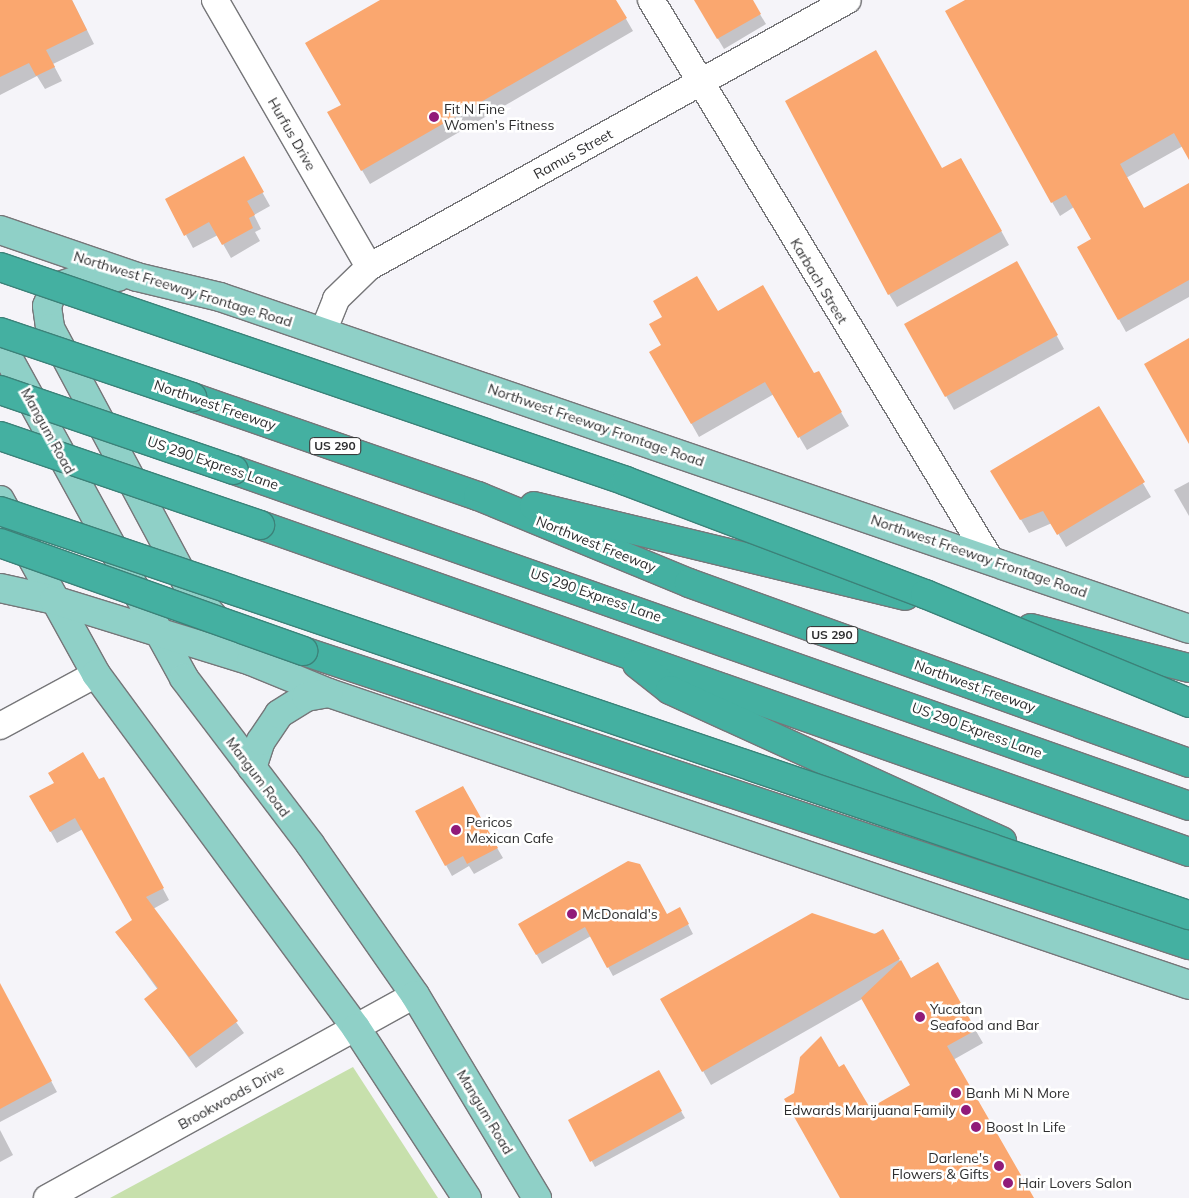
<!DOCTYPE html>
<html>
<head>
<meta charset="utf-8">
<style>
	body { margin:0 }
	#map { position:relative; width:1189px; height:1198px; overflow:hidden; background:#f5f4f9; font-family:Mulish,sans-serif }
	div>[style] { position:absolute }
	.green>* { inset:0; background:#c7e0ac }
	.shadow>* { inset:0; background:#0003 }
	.building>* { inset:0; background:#faa76f }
	.roads { filter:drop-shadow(1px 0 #767679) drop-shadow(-1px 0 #767679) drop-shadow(0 1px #767679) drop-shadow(0 -1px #767679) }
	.minor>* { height:26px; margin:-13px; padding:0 13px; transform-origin:13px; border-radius:13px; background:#fff }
	.major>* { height:28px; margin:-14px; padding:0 14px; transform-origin:14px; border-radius:14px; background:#8fd0c7 }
	.highway>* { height:28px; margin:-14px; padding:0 14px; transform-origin:14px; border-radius:14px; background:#44b0a1 }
	.bridges { filter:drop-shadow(1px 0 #3c8279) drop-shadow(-1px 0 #3c8279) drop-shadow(0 1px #3c8279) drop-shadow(0 -1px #3c8279) }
	.highway-bridge>* { height:28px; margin:-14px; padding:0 14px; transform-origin:14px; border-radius:14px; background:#44b0a1 }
	.dots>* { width:14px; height:14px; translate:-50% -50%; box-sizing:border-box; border:2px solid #fff; border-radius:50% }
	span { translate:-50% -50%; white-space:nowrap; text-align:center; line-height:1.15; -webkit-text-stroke:5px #fff; paint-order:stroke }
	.shield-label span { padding:1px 4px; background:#fff; border:1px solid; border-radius:4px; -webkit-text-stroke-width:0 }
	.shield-label { font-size:12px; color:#2d2d2e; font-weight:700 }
	.poi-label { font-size:14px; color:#2d2d2e }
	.left { translate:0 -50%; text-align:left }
	.right { translate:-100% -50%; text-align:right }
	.street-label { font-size:14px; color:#2d2d2e }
</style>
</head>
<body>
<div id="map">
	<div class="green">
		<i style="clip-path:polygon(353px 1067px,438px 1198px,110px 1198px)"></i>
	</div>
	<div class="shadow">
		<i style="clip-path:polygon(0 0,72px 0,94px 44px,53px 64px,62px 81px,45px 89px,37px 76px,0 95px)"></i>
		<i style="clip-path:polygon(382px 0,615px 0,633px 31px,370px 184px,329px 113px,342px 105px)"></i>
		<i style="clip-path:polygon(695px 0,751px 0,766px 24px,724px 49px)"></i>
		<i style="clip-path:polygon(967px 0,1189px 0,1189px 157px,1183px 146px,1126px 178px,1144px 210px,1189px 185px,1189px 297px,1126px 332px,1079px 248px,1092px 240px,1074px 207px,1060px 216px,1052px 202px)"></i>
		<i style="clip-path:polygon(243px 158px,270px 206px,254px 215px,261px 229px,255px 232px,260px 241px,231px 258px,218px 235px,193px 248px,186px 235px)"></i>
		<i style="clip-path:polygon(961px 159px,1009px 245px,897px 307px,889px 294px,942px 170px)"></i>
		<i style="clip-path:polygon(1017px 263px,1064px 349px,954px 410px,906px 325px)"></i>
		<i style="clip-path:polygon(717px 313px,814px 375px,818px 373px,849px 426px,807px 450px,774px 394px,699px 437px,651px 352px)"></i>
		<i style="clip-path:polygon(1099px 408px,1151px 497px,1066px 547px,1052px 523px,1029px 533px,992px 471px)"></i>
		<i style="clip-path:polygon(1189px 482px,1189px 516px,1174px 490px)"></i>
		<i style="clip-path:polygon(99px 781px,110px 790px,169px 900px,153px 909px,244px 1033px,196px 1068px,146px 999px,158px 990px,117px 933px,134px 920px,83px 829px,57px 843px,31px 796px)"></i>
		<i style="clip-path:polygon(462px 788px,503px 858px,474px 874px,469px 866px,452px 876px,417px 812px)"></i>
		<i style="clip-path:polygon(680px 909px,693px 934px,613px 976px,591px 936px,542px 964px,520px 925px,667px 916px)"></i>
		<i style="clip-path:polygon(883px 931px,910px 979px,937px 964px,983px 1043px,953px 1060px,1032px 1198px,842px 1198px,795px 1094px,838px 1069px,869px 1110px,912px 1085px,862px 999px,711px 1085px,662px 999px)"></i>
		<i style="clip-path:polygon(0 986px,57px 1092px,0 1122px)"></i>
		<i style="clip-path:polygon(658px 1072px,685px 1118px,595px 1167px,570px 1121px)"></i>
		<i style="clip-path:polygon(0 1130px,13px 1155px,0 1162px)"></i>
	</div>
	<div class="building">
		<i style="clip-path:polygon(0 0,72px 0,87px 30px,46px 50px,55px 67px,36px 76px,29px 63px,0 77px)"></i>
		<i style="clip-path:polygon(380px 0,616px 0,627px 18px,361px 171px,327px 112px,341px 105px,305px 43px)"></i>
		<i style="clip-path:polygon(694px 0,753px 0,761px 14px,717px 39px)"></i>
		<i style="clip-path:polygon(965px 0,1189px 0,1189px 160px,1174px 133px,1120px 164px,1144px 208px,1189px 183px,1189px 280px,1118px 320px,1077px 247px,1091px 239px,1066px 195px,1051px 203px,945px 11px)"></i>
		<i style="clip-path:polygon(876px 50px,942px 168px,961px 158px,1002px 231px,888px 295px,785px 101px)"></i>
		<i style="clip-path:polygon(244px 156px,264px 192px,247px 201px,255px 215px,249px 218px,253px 228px,222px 245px,209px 222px,184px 236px,165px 199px)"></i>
		<i style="clip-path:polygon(1017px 261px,1058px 335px,945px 397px,904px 324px)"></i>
		<i style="clip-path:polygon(697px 276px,718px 311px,763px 285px,814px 373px,819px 371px,842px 412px,798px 438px,765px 382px,691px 424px,649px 352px,661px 345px,649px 324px,662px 317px,653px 301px)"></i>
		<i style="clip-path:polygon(1189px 338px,1189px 444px,1144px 364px)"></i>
		<i style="clip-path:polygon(1099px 406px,1145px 482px,1057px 535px,1043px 511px,1020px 520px,990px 471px)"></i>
		<i style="clip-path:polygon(83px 752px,99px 779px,104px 777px,164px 888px,146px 897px,238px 1021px,189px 1057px,144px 999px,158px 988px,115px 932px,132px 920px,75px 818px,50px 832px,29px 796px,54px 783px,48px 773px)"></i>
		<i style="clip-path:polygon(463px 786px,498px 848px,467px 864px,463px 856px,445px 866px,415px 811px)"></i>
		<i style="clip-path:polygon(628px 861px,640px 864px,667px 914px,680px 907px,689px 924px,607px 968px,585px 927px,536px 955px,518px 924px)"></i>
		<i style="clip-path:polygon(812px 913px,875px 934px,883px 929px,900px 959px,702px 1072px,660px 999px)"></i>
		<i style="clip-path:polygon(901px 960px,911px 978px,938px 962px,976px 1030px,947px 1046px,1034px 1198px,840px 1198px,784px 1099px,794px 1093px,800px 1057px,821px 1036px,839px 1067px,844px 1064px,870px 1108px,910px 1085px,861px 998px)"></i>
		<i style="clip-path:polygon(0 983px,52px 1081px,0 1109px)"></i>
		<i style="clip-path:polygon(659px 1070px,682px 1111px,590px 1162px,568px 1120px)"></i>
	</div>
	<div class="roads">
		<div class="minor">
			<i style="left:215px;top:0;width:308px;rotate:60deg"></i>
			<i style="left:651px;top:0;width:654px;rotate:58.77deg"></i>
			<i style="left:323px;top:332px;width:35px;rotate:-68deg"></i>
			<i style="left:336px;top:299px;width:46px;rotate:-44.1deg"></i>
			<i style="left:369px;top:267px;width:548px;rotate:-29.14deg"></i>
			<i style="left:0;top:726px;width:109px;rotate:-28.4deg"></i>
			<i style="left:47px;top:1198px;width:420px;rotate:-28.9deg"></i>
		</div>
		<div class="major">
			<i style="left:0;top:230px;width:145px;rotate:18.9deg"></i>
			<i style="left:137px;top:277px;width:85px;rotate:13.5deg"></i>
			<i style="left:220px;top:297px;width:1024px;rotate:18.91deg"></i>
			<i style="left:118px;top:277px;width:35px;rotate:178deg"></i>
			<i style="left:83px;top:278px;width:31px;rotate:161deg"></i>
			<i style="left:54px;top:288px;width:19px;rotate:111deg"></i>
			<i style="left:47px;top:306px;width:22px;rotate:82deg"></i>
			<i style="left:50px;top:328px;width:298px;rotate:61.8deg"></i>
			<i style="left:191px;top:591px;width:49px;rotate:49.1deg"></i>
			<i style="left:0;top:343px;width:382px;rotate:61.2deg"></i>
			<i style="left:184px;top:678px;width:208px;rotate:52.8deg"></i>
			<i style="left:310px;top:844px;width:184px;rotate:55.2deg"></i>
			<i style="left:415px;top:995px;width:237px;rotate:59deg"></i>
			<i style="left:0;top:500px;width:199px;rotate:61.1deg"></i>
			<i style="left:96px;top:674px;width:439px;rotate:53.7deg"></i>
			<i style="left:356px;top:1028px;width:203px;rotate:56.9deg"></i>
			<i style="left:0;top:588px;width:55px;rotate:12.5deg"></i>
			<i style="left:54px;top:600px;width:206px;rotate:17.2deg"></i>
			<i style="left:251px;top:661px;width:84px;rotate:22.3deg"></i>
			<i style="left:329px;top:693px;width:908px;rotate:18.75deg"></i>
			<i style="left:252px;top:768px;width:28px;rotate:-72deg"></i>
			<i style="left:261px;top:741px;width:32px;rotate:-56deg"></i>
			<i style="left:279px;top:714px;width:32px;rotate:-32deg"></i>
			<i style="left:306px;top:697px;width:23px;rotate:-10deg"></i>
		</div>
		<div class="highway">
			<i style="left:192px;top:397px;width:303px;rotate:19.1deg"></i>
			<i style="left:478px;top:496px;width:228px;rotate:22.4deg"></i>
			<i style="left:689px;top:583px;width:531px;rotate:19.8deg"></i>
			<i style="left:234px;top:470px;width:1012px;rotate:19.38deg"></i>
			<i style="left:534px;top:506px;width:382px;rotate:13.6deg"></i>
			<i style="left:260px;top:525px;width:985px;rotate:19.39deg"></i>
			<i style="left:1031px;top:628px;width:163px;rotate:14.2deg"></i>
			<i style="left:303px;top:651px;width:934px;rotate:18.36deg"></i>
			<i style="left:637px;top:664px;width:42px;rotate:38.2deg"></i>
			<i style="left:670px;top:690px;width:365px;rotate:24.5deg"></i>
		</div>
	</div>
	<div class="bridges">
		<div class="highway-bridge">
			<i style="left:0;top:267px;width:662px;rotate:18.87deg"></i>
			<i style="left:626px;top:481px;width:320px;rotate:20.7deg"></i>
			<i style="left:925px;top:594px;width:286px;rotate:22.4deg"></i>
			<i style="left:0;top:332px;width:203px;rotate:18.7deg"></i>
			<i style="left:0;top:390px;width:247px;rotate:18.9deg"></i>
			<i style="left:0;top:436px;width:275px;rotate:18.9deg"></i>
			<i style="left:0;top:511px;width:1256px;rotate:18.77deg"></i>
			<i style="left:0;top:543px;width:322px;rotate:19.6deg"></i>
		</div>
	</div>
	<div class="dots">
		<i style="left:434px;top:117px;background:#911b79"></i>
		<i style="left:456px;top:830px;background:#911b79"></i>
		<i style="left:572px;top:914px;background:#911b79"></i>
		<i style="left:920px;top:1017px;background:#911b79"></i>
		<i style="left:956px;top:1093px;background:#911b79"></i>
		<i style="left:966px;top:1110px;background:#911b79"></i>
		<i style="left:976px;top:1127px;background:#911b79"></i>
		<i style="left:999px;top:1166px;background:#911b79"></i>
		<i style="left:1008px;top:1183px;background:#911b79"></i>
	</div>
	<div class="shield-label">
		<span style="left:335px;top:446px">US 290</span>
		<span style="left:832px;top:635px">US 290</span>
	</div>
	<div class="poi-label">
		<span class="left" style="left:444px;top:117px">Fit N Fine<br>Women's Fitness</span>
		<span class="left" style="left:466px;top:830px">Pericos<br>Mexican Cafe</span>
		<span class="left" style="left:582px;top:914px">McDonald's</span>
		<span class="left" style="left:930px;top:1017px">Yucatan<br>Seafood and Bar</span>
		<span class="left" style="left:966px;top:1093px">Banh Mi N More</span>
		<span class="right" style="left:956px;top:1110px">Edwards Marijuana Family</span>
		<span class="left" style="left:986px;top:1127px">Boost In Life</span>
		<span class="right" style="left:989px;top:1166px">Darlene's<br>Flowers &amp; Gifts</span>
		<span class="left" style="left:1018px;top:1183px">Hair Lovers Salon</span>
	</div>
	<div class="street-label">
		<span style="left:292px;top:134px;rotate:60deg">Hurfus Drive</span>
		<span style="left:573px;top:154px;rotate:-29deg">Ramus Street</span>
		<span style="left:819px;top:281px;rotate:59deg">Karbach Street</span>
		<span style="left:183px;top:289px;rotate:17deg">Northwest Freeway Frontage Road</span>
		<span style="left:215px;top:405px;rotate:19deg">Northwest Freeway</span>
		<span style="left:596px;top:425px;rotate:19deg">Northwest Freeway Frontage Road</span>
		<span style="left:48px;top:431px;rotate:61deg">Mangum Road</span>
		<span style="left:213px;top:463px;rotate:19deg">US 290 Express Lane</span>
		<span style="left:596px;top:544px;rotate:22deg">Northwest Freeway</span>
		<span style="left:979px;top:556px;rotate:19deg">Northwest Freeway Frontage Road</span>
		<span style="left:596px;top:595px;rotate:19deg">US 290 Express Lane</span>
		<span style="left:975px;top:686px;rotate:20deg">Northwest Freeway</span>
		<span style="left:977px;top:730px;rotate:20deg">US 290 Express Lane</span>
		<span style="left:258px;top:777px;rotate:53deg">Mangum Road</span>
		<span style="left:231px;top:1097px;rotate:-29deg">Brookwoods Drive</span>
		<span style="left:485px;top:1112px;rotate:59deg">Mangum Road</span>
	</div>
</div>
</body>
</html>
